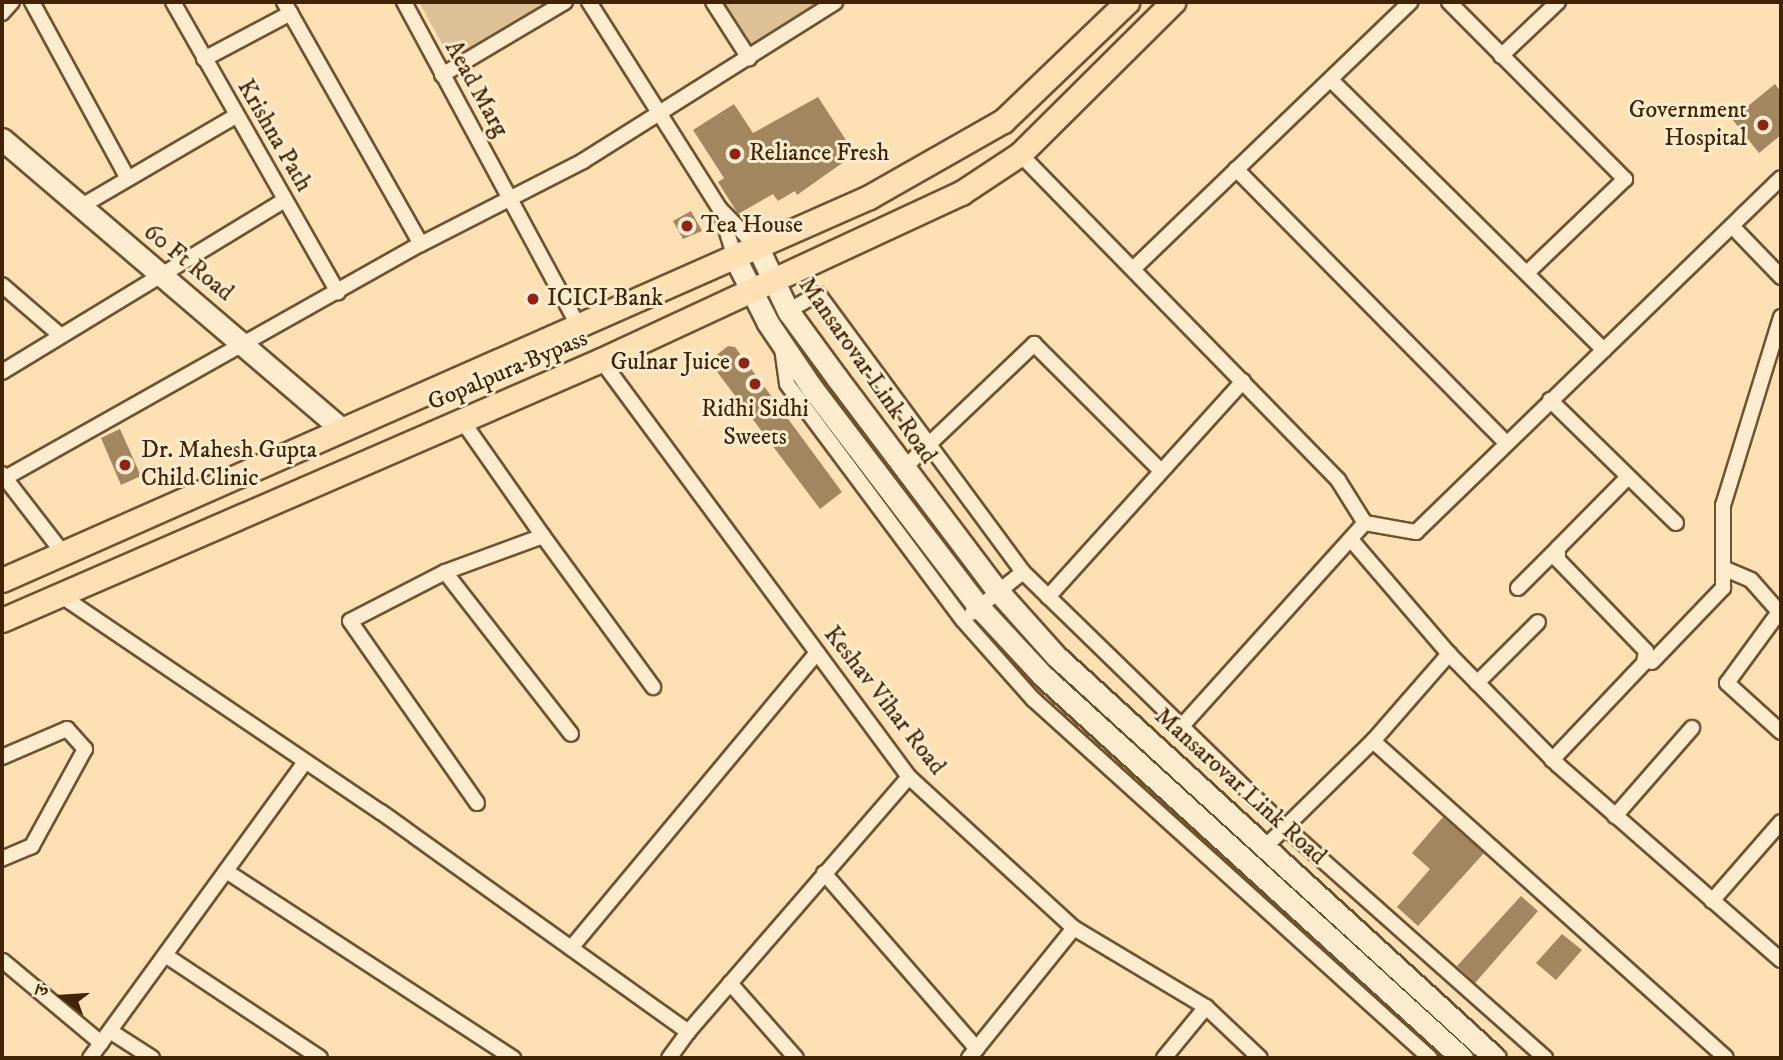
<!DOCTYPE html>
<html>
<head>
<meta charset="utf-8">
<style>
	body { margin:0 }
	#map { position:relative; width:1783px; height:1060px; overflow:hidden; background:#fde1b4; font-family:"IM FELL DW Pica","Noto Serif Devanagari",serif }
	div>[style] { position:absolute }
	.green>* { inset:0; background:#ddc196 }
	.building>* { inset:0; background:#a28660 }
	.roads { filter:drop-shadow(2px 0 #6f5331) drop-shadow(-2px 0 #6f5331) drop-shadow(0 2px #6f5331) drop-shadow(0 -2px #6f5331) }
	.street>* { height:14px; margin:-7px; padding:0 7px; transform-origin:7px; border-radius:7px; background:#feecce }
	.secondary>* { height:21px; margin:-10.5px; padding:0 10.5px; transform-origin:10.5px; border-radius:10.5px; background:#feecce }
	.primary>* { height:23px; margin:-11.5px; padding:0 11.5px; transform-origin:11.5px; border-radius:11.5px; background:#fde1b4 }
	.dots>* { width:19px; height:19px; translate:-50% -50%; box-sizing:border-box; border:4px solid #feecce; border-radius:50% }
	span { translate:-50% -50%; white-space:nowrap; text-align:center; line-height:1.15; -webkit-text-stroke:6px #feecce; paint-order:stroke }
	.street-label { font-size:24px; color:#402405 }
	.poi-label { font-size:24px; color:#402405 }
	.right { translate:-100% -50%; text-align:right }
	.left { translate:0 -50%; text-align:left }
	.frame { position:absolute; inset:0; border:4px solid #402405; pointer-events:none }
	.north { position:absolute; left:28px; top:962px; width:70px; height:70px; -webkit-text-stroke:5px #feecce; paint-order:stroke; rotate:287deg; font-size:19px; font-weight:700; line-height:28px; text-align:center; color:#402405 }
	.north::after { content:''; display:block; margin:auto; width:24px; height:32px; background:#402405; clip-path:polygon(50% 0,100% 100%,50% 72%,0 100%) }
</style>
</head>
<body>
<div id="map">
	<div class="green">
		<i style="clip-path:polygon(419px 2px,551px 2px,451px 60px)"></i>
		<i style="clip-path:polygon(720px 2px,819px 2px,751px 47px)"></i>
	</div>
	<div class="building">
		<i style="clip-path:polygon(1775px 84px,1781px 92px,1781px 135px,1759px 153px,1732px 119px)"></i>
		<i style="clip-path:polygon(818px 97px,855px 154px,797px 195px,795px 191px,778px 201px,773px 194px,738px 214px,718px 182px,724px 178px,693px 130px,734px 104px,753px 133px)"></i>
		<i style="clip-path:polygon(691px 211px,702px 231px,683px 239px,673px 221px)"></i>
		<i style="clip-path:polygon(728px 346px,735px 347px,842px 492px,820px 509px,709px 361px)"></i>
		<i style="clip-path:polygon(120px 429px,141px 476px,121px 485px,101px 438px)"></i>
		<i style="clip-path:polygon(1443px 817px,1484px 853px,1418px 926px,1397px 907px,1430px 869px,1412px 853px)"></i>
		<i style="clip-path:polygon(1521px 896px,1538px 911px,1475px 983px,1457px 966px)"></i>
		<i style="clip-path:polygon(1562px 934px,1582px 950px,1556px 980px,1536px 963px)"></i>
	</div>
	<div class="roads">
		<div class="street">
			<i style="left:32px;top:2px;width:201px;rotate:61.5deg"></i>
			<i style="left:173px;top:2px;width:334px;rotate:60.4deg"></i>
			<i style="left:284px;top:2px;width:278px;rotate:60.5deg"></i>
			<i style="left:404px;top:2px;width:369px;rotate:61.7deg"></i>
			<i style="left:589px;top:2px;width:245px;rotate:57.7deg"></i>
			<i style="left:720px;top:209px;width:54px;rotate:45.7deg"></i>
			<i style="left:713px;top:2px;width:67px;rotate:57.3deg"></i>
			<i style="left:1449px;top:2px;width:250px;rotate:45.2deg"></i>
			<i style="left:1625px;top:179px;width:133px;rotate:136.2deg"></i>
			<i style="left:2px;top:13px;width:15px;rotate:-48deg"></i>
			<i style="left:1501px;top:56px;width:79px;rotate:-43.5deg"></i>
			<i style="left:204px;top:59px;width:98px;rotate:-27.9deg"></i>
			<i style="left:442px;top:75px;width:143px;rotate:-30.7deg"></i>
			<i style="left:1331px;top:80px;width:384px;rotate:44.7deg"></i>
			<i style="left:1020px;top:154px;width:455px;rotate:45.7deg"></i>
			<i style="left:1338px;top:480px;width:51px;rotate:57.9deg"></i>
			<i style="left:1365px;top:523px;width:52px;rotate:10deg"></i>
			<i style="left:1416px;top:532px;width:508px;rotate:-44.12deg"></i>
			<i style="left:1236px;top:169px;width:383px;rotate:45.4deg"></i>
			<i style="left:80px;top:207px;width:181px;rotate:-30.3deg"></i>
			<i style="left:721px;top:213px;width:47px;rotate:72.7deg"></i>
			<i style="left:1732px;top:226px;width:71px;rotate:46.1deg"></i>
			<i style="left:1133px;top:269px;width:385px;rotate:-43.9deg"></i>
			<i style="left:2px;top:285px;width:77px;rotate:40.8deg"></i>
			<i style="left:788px;top:311px;width:34px;rotate:-30deg"></i>
			<i style="left:818px;top:294px;width:345px;rotate:53.6deg"></i>
			<i style="left:1023px;top:572px;width:366px;rotate:44.2deg"></i>
			<i style="left:1285px;top:827px;width:348px;rotate:41.6deg"></i>
			<i style="left:1781px;top:317px;width:197px;rotate:107.1deg"></i>
			<i style="left:1723px;top:505px;width:63px;rotate:90deg"></i>
			<i style="left:1723px;top:568px;width:30px;rotate:23deg"></i>
			<i style="left:1751px;top:580px;width:45px;rotate:48.6deg"></i>
			<i style="left:782px;top:348px;width:36px;rotate:82deg"></i>
			<i style="left:787px;top:384px;width:294px;rotate:53.3deg"></i>
			<i style="left:963px;top:620px;width:106px;rotate:48.5deg"></i>
			<i style="left:1033px;top:699px;width:535px;rotate:42.12deg"></i>
			<i style="left:601px;top:360px;width:518px;rotate:53.55deg"></i>
			<i style="left:909px;top:777px;width:224px;rotate:42.5deg"></i>
			<i style="left:1074px;top:928px;width:154px;rotate:30.9deg"></i>
			<i style="left:1206px;top:1007px;width:74px;rotate:43.4deg"></i>
			<i style="left:2px;top:372px;width:331px;rotate:-31.3deg"></i>
			<i style="left:1550px;top:400px;width:176px;rotate:44.3deg"></i>
			<i style="left:461px;top:419px;width:143px;rotate:55deg"></i>
			<i style="left:904px;top:468px;width:180px;rotate:-43.6deg"></i>
			<i style="left:1034px;top:344px;width:178px;rotate:45deg"></i>
			<i style="left:2px;top:474px;width:100px;rotate:52.3deg"></i>
			<i style="left:5px;top:478px;width:477px;rotate:-29.4deg"></i>
			<i style="left:421px;top:244px;width:182px;rotate:-27.1deg"></i>
			<i style="left:583px;top:161px;width:298px;rotate:-32.2deg"></i>
			<i style="left:1353px;top:542px;width:148px;rotate:49.4deg"></i>
			<i style="left:1449px;top:654px;width:156px;rotate:45.5deg"></i>
			<i style="left:1558px;top:765px;width:296px;rotate:41.2deg"></i>
			<i style="left:445px;top:572px;width:104px;rotate:-20.2deg"></i>
			<i style="left:543px;top:536px;width:187px;rotate:53.9deg"></i>
			<i style="left:1518px;top:588px;width:57px;rotate:-45deg"></i>
			<i style="left:60px;top:595px;width:387px;rotate:34.1deg"></i>
			<i style="left:381px;top:812px;width:378px;rotate:35.6deg"></i>
			<i style="left:688px;top:1032px;width:32px;rotate:126deg"></i>
			<i style="left:1048px;top:597px;width:291px;rotate:-47.9deg"></i>
			<i style="left:1779px;top:612px;width:88px;rotate:126.2deg"></i>
			<i style="left:1727px;top:683px;width:73px;rotate:42.2deg"></i>
			<i style="left:972px;top:613px;width:65px;rotate:-38.8deg"></i>
			<i style="left:1652px;top:662px;width:103px;rotate:-46.2deg"></i>
			<i style="left:1723px;top:588px;width:20px;rotate:-90deg"></i>
			<i style="left:1477px;top:683px;width:86px;rotate:-45deg"></i>
			<i style="left:1181px;top:727px;width:275px;rotate:-48deg"></i>
			<i style="left:1373px;top:741px;width:474px;rotate:41.9deg"></i>
			<i style="left:2px;top:757px;width:71px;rotate:-23.3deg"></i>
			<i style="left:67px;top:729px;width:27px;rotate:48deg"></i>
			<i style="left:85px;top:749px;width:111px;rotate:118.7deg"></i>
			<i style="left:32px;top:846px;width:33px;rotate:157deg"></i>
			<i style="left:1552px;top:760px;width:134px;rotate:-46.5deg"></i>
			<i style="left:1644px;top:663px;width:12px;rotate:-81deg"></i>
			<i style="left:1646px;top:651px;width:127px;rotate:-134deg"></i>
			<i style="left:1558px;top:560px;width:12px;rotate:-90deg"></i>
			<i style="left:1558px;top:548px;width:98px;rotate:-45.4deg"></i>
			<i style="left:477px;top:803px;width:222px;rotate:-124.9deg"></i>
			<i style="left:350px;top:621px;width:107px;rotate:-27.3deg"></i>
			<i style="left:445px;top:572px;width:205px;rotate:52.1deg"></i>
			<i style="left:1615px;top:816px;width:117px;rotate:-48.8deg"></i>
			<i style="left:1266px;top:846px;width:150px;rotate:-44.5deg"></i>
			<i style="left:1373px;top:741px;width:116px;rotate:-48.9deg"></i>
			<i style="left:226px;top:871px;width:343px;rotate:33.1deg"></i>
			<i style="left:824px;top:873px;width:233px;rotate:49deg"></i>
			<i style="left:1712px;top:901px;width:105px;rotate:-48.9deg"></i>
			<i style="left:571px;top:948px;width:384px;rotate:-50.2deg"></i>
			<i style="left:165px;top:955px;width:186px;rotate:33.6deg"></i>
			<i style="left:3px;top:961px;width:128px;rotate:39.9deg"></i>
			<i style="left:730px;top:983px;width:100px;rotate:48.7deg"></i>
			<i style="left:110px;top:1031px;width:50px;rotate:32.7deg"></i>
			<i style="left:688px;top:1032px;width:337px;rotate:-49.1deg"></i>
			<i style="left:90px;top:1058px;width:366px;rotate:-54deg"></i>
			<i style="left:969px;top:1058px;width:167px;rotate:-51.1deg"></i>
			<i style="left:1164px;top:1058px;width:66px;rotate:-50.5deg"></i>
		</div>
		<div class="secondary">
			<i style="left:2px;top:139px;width:446px;rotate:40.5deg"></i>
			<i style="left:758px;top:248px;width:70px;rotate:64.5deg"></i>
			<i style="left:788px;top:311px;width:83px;rotate:53.8deg"></i>
			<i style="left:837px;top:378px;width:266px;rotate:53deg"></i>
			<i style="left:997px;top:590px;width:89px;rotate:48.2deg"></i>
			<i style="left:1056px;top:656px;width:595px;rotate:42.48deg"></i>
			<i style="left:735px;top:258px;width:73px;rotate:63.1deg"></i>
			<i style="left:768px;top:323px;width:78px;rotate:55.9deg"></i>
			<i style="left:812px;top:388px;width:275px;rotate:52.7deg"></i>
			<i style="left:979px;top:607px;width:94px;rotate:47.2deg"></i>
			<i style="left:1043px;top:676px;width:567px;rotate:42.36deg"></i>
		</div>
		<div class="primary">
			<i style="left:2px;top:580px;width:948px;rotate:-23.83deg"></i>
			<i style="left:869px;top:197px;width:154px;rotate:-29.6deg"></i>
			<i style="left:1003px;top:121px;width:172px;rotate:-43.8deg"></i>
			<i style="left:2px;top:620px;width:653px;rotate:-23.46deg"></i>
			<i style="left:601px;top:360px;width:397px;rotate:-24.9deg"></i>
			<i style="left:961px;top:193px;width:71px;rotate:-33.5deg"></i>
			<i style="left:1020px;top:154px;width:216px;rotate:-44.8deg"></i>
		</div>
	</div>
	<div class="dots">
		<i style="left:1763px;top:125px;background:#8f2418"></i>
		<i style="left:735px;top:154px;background:#8f2418"></i>
		<i style="left:687px;top:226px;background:#8f2418"></i>
		<i style="left:533px;top:299px;background:#8f2418"></i>
		<i style="left:744px;top:363px;background:#8f2418"></i>
		<i style="left:755px;top:384px;background:#8f2418"></i>
		<i style="left:125px;top:465px;background:#8f2418"></i>
	</div>
	<div class="street-label">
		<span style="left:476px;top:89px;rotate:61deg">Aead Marg</span>
		<span style="left:274px;top:136px;rotate:60deg">Krishna Path</span>
		<span style="left:188px;top:263px;rotate:39deg">60 Ft Road</span>
		<span style="left:508px;top:371px;rotate:-23deg">Gopalpura Bypass</span>
		<span style="left:867px;top:371px;rotate:55deg">Mansarovar Link Road</span>
		<span style="left:884px;top:701px;rotate:52deg">Keshav Vihar Road</span>
		<span style="left:1240px;top:787px;rotate:42deg">Mansarovar Link Road</span>
	</div>
	<div class="poi-label">
		<span class="right" style="left:1747px;top:125px">Government<br>Hospital</span>
		<span class="left" style="left:749px;top:154px">Reliance Fresh</span>
		<span class="left" style="left:701px;top:226px">Tea House</span>
		<span class="left" style="left:547px;top:299px">ICICI Bank</span>
		<span class="right" style="left:730px;top:363px">Gulnar Juice</span>
		<span style="left:755px;top:424px">Ridhi Sidhi<br>Sweets</span>
		<span class="left" style="left:141px;top:465px">Dr. Mahesh Gupta<br>Child Clinic</span>
	</div>
	<div class="frame"></div>
	<div class="north">उ</div>
</div>
</body>
</html>
